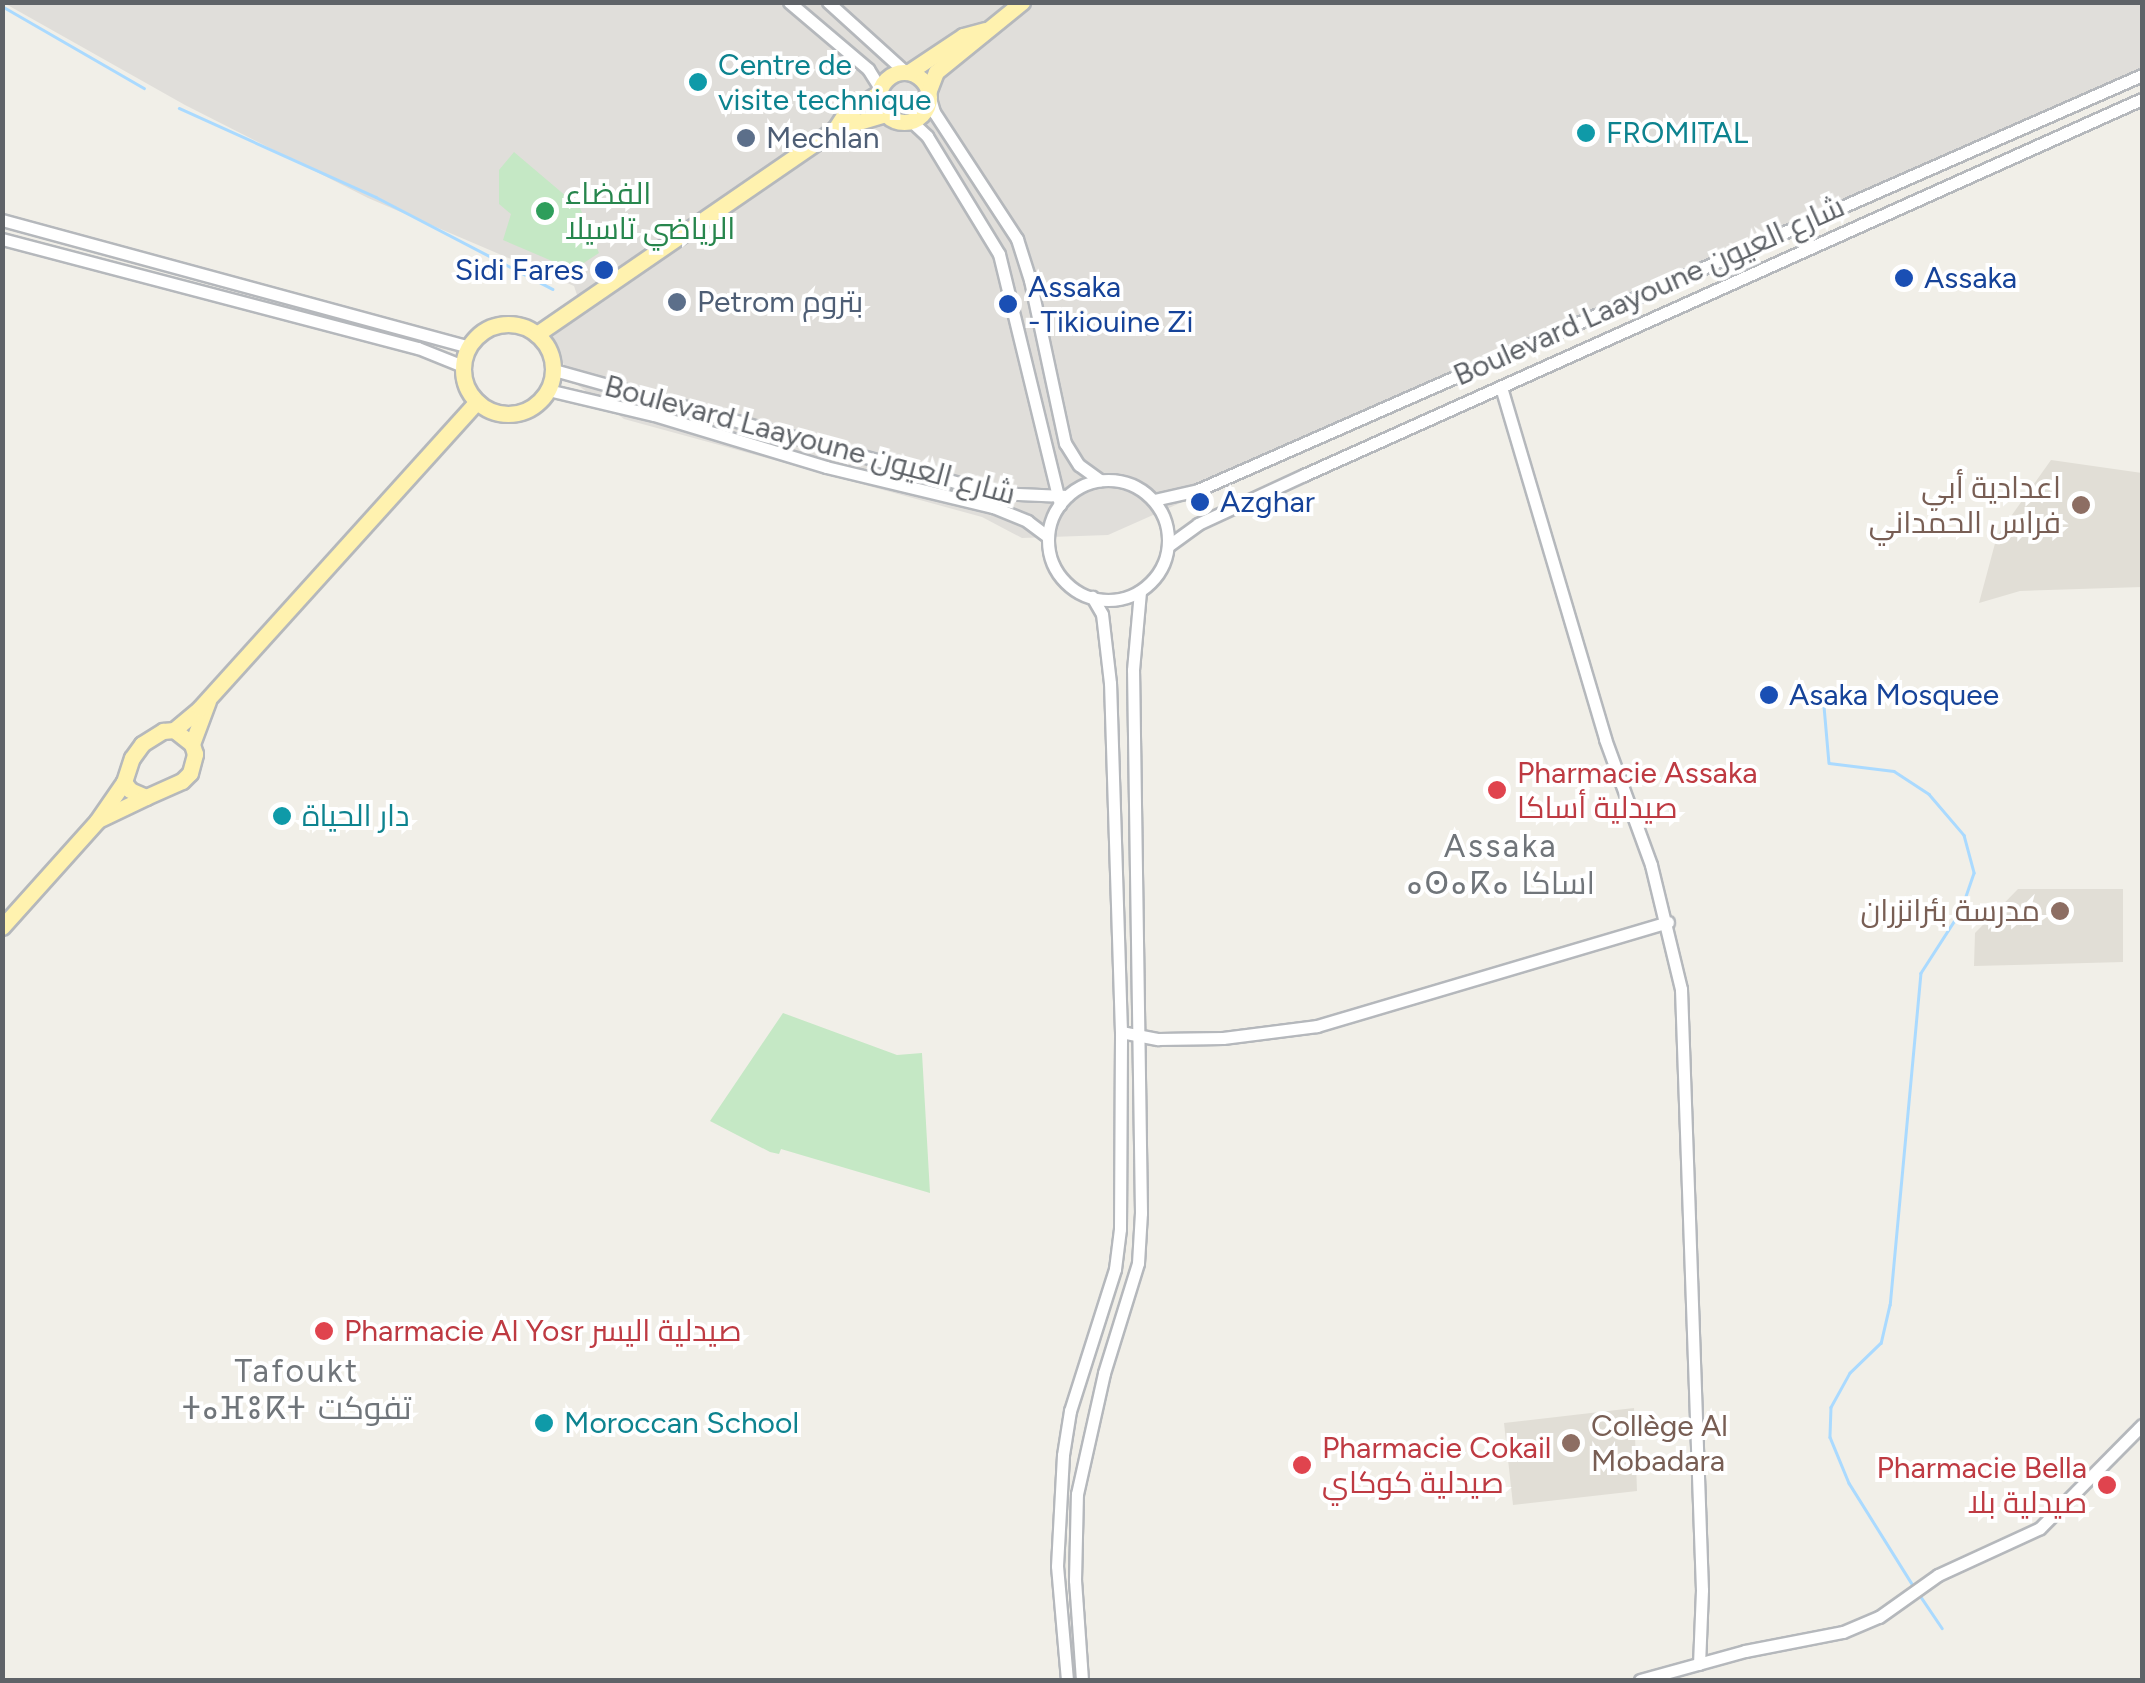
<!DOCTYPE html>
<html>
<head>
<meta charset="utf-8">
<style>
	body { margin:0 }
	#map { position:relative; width:2145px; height:1683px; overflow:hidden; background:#f1efe8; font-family:Figtree,Cairo,"Noto Sans Tifinagh",sans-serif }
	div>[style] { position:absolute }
	.industrial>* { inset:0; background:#e0deda }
	.education>* { inset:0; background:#e1ded6 }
	.green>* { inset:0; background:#c5e8c5 }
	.stream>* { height:2.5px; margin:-1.25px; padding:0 1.25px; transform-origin:1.25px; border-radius:1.25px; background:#aadaff }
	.roads { filter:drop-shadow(2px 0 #b5b8bc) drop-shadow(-2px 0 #b5b8bc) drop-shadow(0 2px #b5b8bc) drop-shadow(0 -2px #b5b8bc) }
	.tertiary>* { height:11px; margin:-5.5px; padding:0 5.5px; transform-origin:5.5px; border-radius:5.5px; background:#fff }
	.tertiary>.ring { margin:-5.5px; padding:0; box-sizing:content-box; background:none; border:11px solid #fff; border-radius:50% }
	.primary>* { height:15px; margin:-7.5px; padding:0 7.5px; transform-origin:7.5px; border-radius:7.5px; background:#fff2af }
	.primary>.ring { margin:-7.5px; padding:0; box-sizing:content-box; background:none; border:15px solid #fff2af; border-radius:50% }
	.dots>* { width:28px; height:28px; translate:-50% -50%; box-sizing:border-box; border:5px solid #fff; border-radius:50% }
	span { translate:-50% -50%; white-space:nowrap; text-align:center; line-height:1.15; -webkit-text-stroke:8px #fff; paint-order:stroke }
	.culture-label { font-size:30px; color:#0d838f }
	.left { translate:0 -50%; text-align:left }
	.service-label { font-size:30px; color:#4e5e75 }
	.leisure-label { font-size:30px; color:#27864d }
	.transit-label { font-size:30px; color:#164399 }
	.right { translate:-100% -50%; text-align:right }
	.street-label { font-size:30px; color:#5f6368 }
	.education-label { font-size:30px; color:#785e54 }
	.health-label { font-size:30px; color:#be3a42 }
	.neighbourhood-label { font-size:32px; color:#70757a; letter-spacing:2.5px }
	.frame { position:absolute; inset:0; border:5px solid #5f6368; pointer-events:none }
</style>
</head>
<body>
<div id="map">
	<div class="industrial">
		<i style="clip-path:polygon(2142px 2px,2142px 76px,1108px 535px,1022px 538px,982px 517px,624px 419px,572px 381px,551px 338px,583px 313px,574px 286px,368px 198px,185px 105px,4px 3px)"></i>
	</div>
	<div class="education">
		<i style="clip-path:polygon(2051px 460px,2142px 473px,2142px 587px,2020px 591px,1979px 603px,1997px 536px)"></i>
		<i style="clip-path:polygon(2018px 889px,2123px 889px,2123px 962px,1974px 966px,1975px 933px)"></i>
		<i style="clip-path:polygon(1634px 1408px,1637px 1491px,1513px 1505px,1504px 1423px)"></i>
	</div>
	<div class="green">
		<i style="clip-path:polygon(514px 152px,580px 208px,599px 253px,573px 270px,503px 240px,511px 214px,499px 204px,499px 170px)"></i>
		<i style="clip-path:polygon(783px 1013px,897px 1055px,922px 1053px,930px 1193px,781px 1149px,779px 1154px,770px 1152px,710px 1121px)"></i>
	</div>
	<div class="stream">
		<i style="left:2px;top:6px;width:164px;rotate:30deg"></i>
		<i style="left:179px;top:108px;width:216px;rotate:24.3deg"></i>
		<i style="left:376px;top:197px;width:199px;rotate:27.5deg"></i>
		<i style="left:1824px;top:706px;width:57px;rotate:85deg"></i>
		<i style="left:1829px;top:763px;width:65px;rotate:7deg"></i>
		<i style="left:1894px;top:771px;width:42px;rotate:33.3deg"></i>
		<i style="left:1929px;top:794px;width:54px;rotate:49.5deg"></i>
		<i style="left:1964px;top:835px;width:39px;rotate:75deg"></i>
		<i style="left:1974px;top:873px;width:40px;rotate:108.9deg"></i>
		<i style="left:1961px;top:911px;width:74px;rotate:122.8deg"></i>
		<i style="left:1921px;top:973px;width:333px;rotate:95.3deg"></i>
		<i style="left:1890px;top:1305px;width:39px;rotate:103deg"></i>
		<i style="left:1881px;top:1343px;width:43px;rotate:135.9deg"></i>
		<i style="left:1850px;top:1373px;width:39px;rotate:119deg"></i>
		<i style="left:1831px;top:1407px;width:30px;rotate:92deg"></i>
		<i style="left:1830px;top:1437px;width:50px;rotate:67.6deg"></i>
		<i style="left:1849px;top:1483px;width:123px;rotate:58deg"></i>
		<i style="left:1919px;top:1594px;width:41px;rotate:55.9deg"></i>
	</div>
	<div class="roads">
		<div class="tertiary">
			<i style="left:789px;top:2px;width:104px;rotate:40.3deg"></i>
			<i style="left:868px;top:69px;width:22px;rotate:58deg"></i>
			<i style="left:828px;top:2px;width:103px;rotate:42.2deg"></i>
			<i style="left:930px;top:98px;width:15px;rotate:74deg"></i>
			<i style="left:934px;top:112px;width:152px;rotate:56.8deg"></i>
			<i style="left:1017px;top:239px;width:43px;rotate:72.4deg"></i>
			<i style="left:1030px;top:280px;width:167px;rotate:77.9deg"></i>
			<i style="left:1065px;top:443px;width:26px;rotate:58deg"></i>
			<i style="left:1079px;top:465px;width:26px;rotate:36deg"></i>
			<i style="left:911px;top:121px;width:22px;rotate:43deg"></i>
			<i style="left:927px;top:136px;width:138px;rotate:58.6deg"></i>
			<i style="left:999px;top:254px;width:258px;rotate:76.3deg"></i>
			<i style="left:2px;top:220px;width:484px;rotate:15.2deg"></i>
			<i style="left:2px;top:239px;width:430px;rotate:14.7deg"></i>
			<i style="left:418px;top:348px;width:48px;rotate:21.8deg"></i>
			<i style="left:554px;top:370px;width:458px;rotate:15.6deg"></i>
			<i style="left:995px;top:493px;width:72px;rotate:2.4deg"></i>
			<i style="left:1501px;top:387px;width:367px;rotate:73.5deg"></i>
			<i style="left:1605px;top:739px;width:134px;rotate:69.9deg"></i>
			<i style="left:1651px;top:865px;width:128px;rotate:76.4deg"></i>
			<i style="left:1681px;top:989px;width:601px;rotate:88deg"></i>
			<i style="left:1702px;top:1590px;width:74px;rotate:92.3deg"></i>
			<i style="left:548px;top:390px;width:109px;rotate:13.3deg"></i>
			<i style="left:654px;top:415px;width:180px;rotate:16.8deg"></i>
			<i style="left:826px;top:467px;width:172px;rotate:13.5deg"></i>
			<i style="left:993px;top:507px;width:37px;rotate:22deg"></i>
			<i style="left:1027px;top:521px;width:26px;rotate:37deg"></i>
			<i class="ring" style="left:1048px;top:480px;width:109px;height:109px"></i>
			<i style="left:1154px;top:500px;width:45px;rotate:-12.8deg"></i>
			<i style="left:1198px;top:490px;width:1031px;rotate:-23.73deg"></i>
			<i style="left:1168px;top:546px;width:37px;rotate:-36deg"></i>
			<i style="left:1198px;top:524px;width:117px;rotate:-24.8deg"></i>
			<i style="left:1304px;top:475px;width:918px;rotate:-24.17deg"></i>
			<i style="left:1121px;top:1032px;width:38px;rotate:11deg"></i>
			<i style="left:1158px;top:1039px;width:65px;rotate:-0.9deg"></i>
			<i style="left:1223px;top:1038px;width:95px;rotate:-7.3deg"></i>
			<i style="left:1317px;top:1026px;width:366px;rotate:-16.5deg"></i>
			<i style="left:1067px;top:1680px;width:114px;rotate:-95deg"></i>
			<i style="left:1057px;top:1566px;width:111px;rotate:-86.9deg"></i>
			<i style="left:1063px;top:1455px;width:45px;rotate:-81deg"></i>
			<i style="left:1070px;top:1411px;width:149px;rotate:-72.4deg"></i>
			<i style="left:1115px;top:1269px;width:40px;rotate:-82.9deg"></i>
			<i style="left:1120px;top:1229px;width:197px;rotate:-89.7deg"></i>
			<i style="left:1121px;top:1032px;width:349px;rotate:-91.8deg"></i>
			<i style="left:1110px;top:683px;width:69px;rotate:-96.6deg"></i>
			<i style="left:1102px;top:614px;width:20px;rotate:-120deg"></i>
			<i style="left:1082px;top:1680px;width:100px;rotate:-94deg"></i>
			<i style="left:1075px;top:1580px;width:86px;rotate:-88.7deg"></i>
			<i style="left:1077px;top:1494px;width:124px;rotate:-77.4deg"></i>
			<i style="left:1104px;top:1373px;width:115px;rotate:-72.8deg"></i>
			<i style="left:1138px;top:1263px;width:50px;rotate:-86.6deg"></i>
			<i style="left:1141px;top:1213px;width:543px;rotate:-90.84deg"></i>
			<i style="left:1133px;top:670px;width:79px;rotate:-84.9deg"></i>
			<i style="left:1640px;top:1680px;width:109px;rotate:-15.4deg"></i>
			<i style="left:1745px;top:1651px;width:100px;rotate:-11deg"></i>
			<i style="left:1843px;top:1632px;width:39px;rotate:-23deg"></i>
			<i style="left:1879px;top:1617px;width:72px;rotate:-35.4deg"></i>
			<i style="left:1938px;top:1575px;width:112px;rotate:-24.7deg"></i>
			<i style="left:2040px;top:1528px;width:145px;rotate:-45.3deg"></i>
		</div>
		<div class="primary">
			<i class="ring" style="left:879px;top:72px;width:35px;height:35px"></i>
			<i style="left:909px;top:72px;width:65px;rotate:-33.7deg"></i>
			<i style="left:963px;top:36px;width:23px;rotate:-15deg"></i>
			<i style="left:929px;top:90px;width:19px;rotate:-69deg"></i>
			<i style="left:936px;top:72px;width:111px;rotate:-39.1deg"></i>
			<i style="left:835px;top:129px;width:17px;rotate:-57deg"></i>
			<i style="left:844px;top:115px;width:41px;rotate:-32.2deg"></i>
			<i class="ring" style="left:463px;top:324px;width:75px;height:75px"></i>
			<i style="left:537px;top:334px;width:362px;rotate:-34.5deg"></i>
			<i style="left:835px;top:129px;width:53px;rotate:-16.4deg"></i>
			<i style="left:192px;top:744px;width:46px;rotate:-69.6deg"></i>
			<i style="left:124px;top:782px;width:10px;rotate:53deg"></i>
			<i style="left:130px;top:790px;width:17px;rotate:24deg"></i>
			<i style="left:146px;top:797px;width:39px;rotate:-24deg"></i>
			<i style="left:182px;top:781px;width:11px;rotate:-45deg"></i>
			<i style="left:190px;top:773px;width:20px;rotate:-75deg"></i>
			<i style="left:195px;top:754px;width:10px;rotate:-107deg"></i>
			<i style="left:192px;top:744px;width:23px;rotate:-142deg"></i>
			<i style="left:100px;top:819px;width:51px;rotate:-25.6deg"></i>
			<i style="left:2px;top:927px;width:142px;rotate:-48.1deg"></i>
			<i style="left:97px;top:821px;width:47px;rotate:-55.3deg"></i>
			<i style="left:124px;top:782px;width:25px;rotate:-72deg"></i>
			<i style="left:132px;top:758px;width:17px;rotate:-54deg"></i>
			<i style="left:142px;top:744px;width:25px;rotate:-32deg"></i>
			<i style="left:163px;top:731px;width:11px;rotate:-5deg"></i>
			<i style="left:174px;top:730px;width:34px;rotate:-40deg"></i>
			<i style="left:200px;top:708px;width:413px;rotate:-47.9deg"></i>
		</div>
	</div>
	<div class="dots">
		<i style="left:698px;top:82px;background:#0f9aa8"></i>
		<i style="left:1586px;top:133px;background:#0f9aa8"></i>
		<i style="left:746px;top:138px;background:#5c6f8a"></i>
		<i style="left:545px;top:211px;background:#2e9e5b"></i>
		<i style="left:604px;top:270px;background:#1a4fb4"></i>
		<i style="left:1904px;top:278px;background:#1a4fb4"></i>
		<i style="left:677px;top:302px;background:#5c6f8a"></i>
		<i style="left:1008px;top:304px;background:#1a4fb4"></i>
		<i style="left:1200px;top:502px;background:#1a4fb4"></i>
		<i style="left:2081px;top:505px;background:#8d6e63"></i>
		<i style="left:1769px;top:695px;background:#1a4fb4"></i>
		<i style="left:1497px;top:790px;background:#e0444e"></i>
		<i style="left:282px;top:816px;background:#0f9aa8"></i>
		<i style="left:2060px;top:911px;background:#8d6e63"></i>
		<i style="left:324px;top:1331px;background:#e0444e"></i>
		<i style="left:544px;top:1423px;background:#0f9aa8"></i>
		<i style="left:1571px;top:1443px;background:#8d6e63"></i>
		<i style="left:1302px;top:1465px;background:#e0444e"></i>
		<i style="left:2107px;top:1485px;background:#e0444e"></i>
	</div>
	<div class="culture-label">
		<span class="left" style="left:718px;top:82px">Centre de<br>visite technique</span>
		<span class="left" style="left:1606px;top:133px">FROMITAL</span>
		<span class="left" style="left:302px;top:816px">دار الحياة</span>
		<span class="left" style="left:564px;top:1423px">Moroccan School</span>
	</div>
	<div class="service-label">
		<span class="left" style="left:766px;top:138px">Mechlan</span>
		<span class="left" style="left:697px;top:302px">Petrom بتروم</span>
	</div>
	<div class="leisure-label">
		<span class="left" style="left:565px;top:211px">الفضاء<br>الرياضي تاسيلا</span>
	</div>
	<div class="transit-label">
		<span class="right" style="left:584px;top:270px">Sidi Fares</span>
		<span class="left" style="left:1924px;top:278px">Assaka</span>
		<span class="left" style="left:1028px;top:304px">Assaka<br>-Tikiouine Zi</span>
		<span class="left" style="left:1220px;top:502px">Azghar</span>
		<span class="left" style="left:1789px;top:695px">Asaka Mosquee</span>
	</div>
	<div class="street-label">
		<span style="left:1649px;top:291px;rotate:-24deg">Boulevard Laayoune شارع العيون</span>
		<span style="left:810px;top:440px;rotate:15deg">Boulevard Laayoune شارع العيون</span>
	</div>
	<div class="education-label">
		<span class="right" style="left:2061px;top:505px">اعدادية أبي<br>فراس الحمداني</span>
		<span class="right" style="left:2040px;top:911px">مدرسة بئرانزران</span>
		<span class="left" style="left:1591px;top:1443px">Collège Al<br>Mobadara</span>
	</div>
	<div class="health-label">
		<span class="left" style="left:1517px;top:790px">Pharmacie Assaka<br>صيدلية أساكا</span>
		<span class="left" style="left:344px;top:1331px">Pharmacie Al Yosr صيدلية اليسر</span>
		<span class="left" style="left:1322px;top:1465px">Pharmacie Cokail<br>صيدلية كوكاي</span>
		<span class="right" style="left:2087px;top:1485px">Pharmacie Bella<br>صيدلية بلا</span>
	</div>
	<div class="neighbourhood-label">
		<span style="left:1501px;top:865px">Assaka<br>ⴰⵙⴰⴽⴰ اساكا</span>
		<span style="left:297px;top:1390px">Tafoukt<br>ⵜⴰⴼⵓⴽⵜ تفوكت</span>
	</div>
	<div class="frame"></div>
</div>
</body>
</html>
